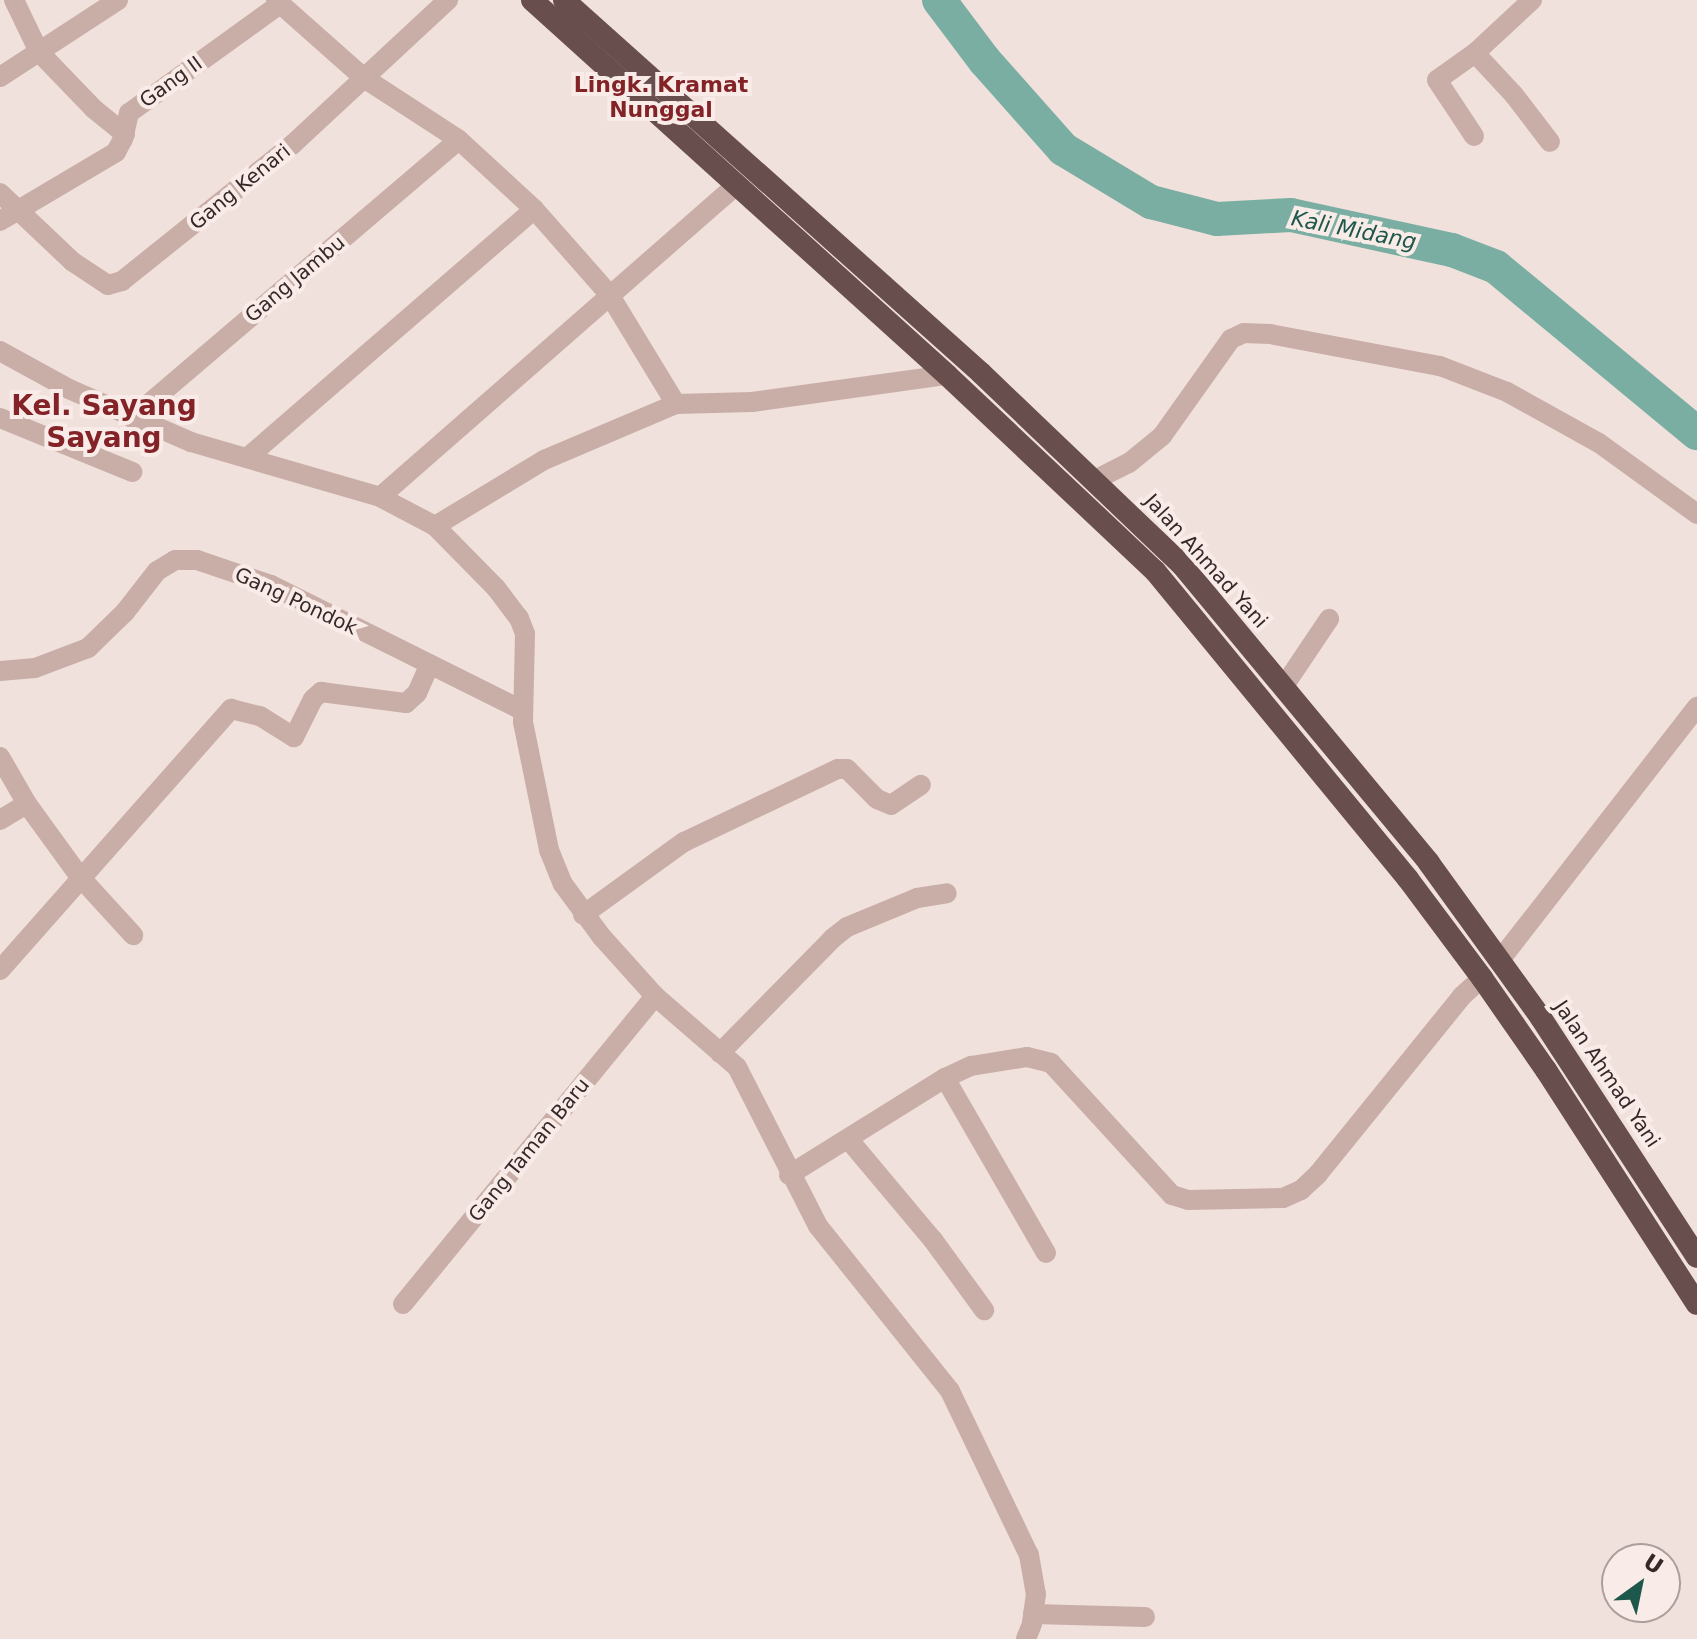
<!DOCTYPE html>
<html>
<head>
<meta charset="utf-8">
<style>
	body { margin:0 }
	#map { position:relative; width:1697px; height:1639px; overflow:hidden; background:#f1e1dc; font-family:"DejaVu Sans",sans-serif }
	div>[style] { position:absolute }
	.river>* { height:34px; margin:-17px; padding:0 17px; transform-origin:17px; border-radius:17px; background:#7baea2 }
	.minor>* { height:20px; margin:-10px; padding:0 10px; transform-origin:10px; border-radius:10px; background:#c9aea8 }
	.trunk>* { height:22px; margin:-11px; padding:0 11px; transform-origin:11px; border-radius:11px; background:#684e4c }
	span { translate:-50% -50%; white-space:nowrap; text-align:center; line-height:1.15; -webkit-text-stroke:8px #f9ece8; paint-order:stroke }
	.street-label { font-size:20px; color:#362828 }
	.neighbourhood-label { font-size:22px; color:#832327; font-weight:700 }
	.water-label { font-size:22px; color:#1e574b; font-style:italic }
	.district-label { font-size:28px; color:#832327; font-weight:700 }
	.north { position:absolute; left:1601px; top:1543px; width:80px; height:80px; box-sizing:border-box; background:#f9ece8; border:2px solid #ab9e9b; border-radius:50%; rotate:33deg; font-size:22px; font-weight:700; line-height:32px; text-align:center; color:#362828 }
	.north::after { content:''; display:block; margin:auto; width:28px; height:36px; background:#1e574b; clip-path:polygon(50% 0,100% 100%,50% 72%,0 100%) }
</style>
</head>
<body>
<div id="map">
	<div class="river">
		<i style="left:939px;top:0;width:76px;rotate:53deg"></i>
		<i style="left:985px;top:61px;width:118px;rotate:48.4deg"></i>
		<i style="left:1063px;top:149px;width:103px;rotate:31.1deg"></i>
		<i style="left:1151px;top:202px;width:68px;rotate:14.4deg"></i>
		<i style="left:1217px;top:219px;width:74px;rotate:-3.1deg"></i>
		<i style="left:1291px;top:215px;width:165px;rotate:12.3deg"></i>
		<i style="left:1452px;top:250px;width:47px;rotate:21.1deg"></i>
		<i style="left:1496px;top:267px;width:261px;rotate:39.6deg"></i>
	</div>
	<div class="minor">
		<i style="left:14px;top:0;width:58px;rotate:64.3deg"></i>
		<i style="left:39px;top:52px;width:79px;rotate:46deg"></i>
		<i style="left:94px;top:109px;width:40px;rotate:39deg"></i>
		<i style="left:276px;top:0;width:118px;rotate:41.6deg"></i>
		<i style="left:364px;top:78px;width:113px;rotate:33.1deg"></i>
		<i style="left:459px;top:140px;width:102px;rotate:42.6deg"></i>
		<i style="left:534px;top:209px;width:113px;rotate:48.6deg"></i>
		<i style="left:609px;top:294px;width:129px;rotate:58.7deg"></i>
		<i style="left:1475px;top:53px;width:57px;rotate:47.1deg"></i>
		<i style="left:1514px;top:95px;width:59px;rotate:52.5deg"></i>
		<i style="left:0;top:77px;width:141px;rotate:-33.1deg"></i>
		<i style="left:1474px;top:136px;width:67px;rotate:-123.5deg"></i>
		<i style="left:1437px;top:80px;width:47px;rotate:-35.4deg"></i>
		<i style="left:1475px;top:53px;width:78px;rotate:-42.9deg"></i>
		<i style="left:0;top:193px;width:100px;rotate:43.4deg"></i>
		<i style="left:73px;top:262px;width:42px;rotate:33.3deg"></i>
		<i style="left:108px;top:285px;width:15px;rotate:-16deg"></i>
		<i style="left:122px;top:281px;width:219px;rotate:-38.7deg"></i>
		<i style="left:293px;top:144px;width:212px;rotate:-42.9deg"></i>
		<i style="left:0;top:221px;width:135px;rotate:-30.7deg"></i>
		<i style="left:116px;top:152px;width:15px;rotate:-62deg"></i>
		<i style="left:123px;top:139px;width:27px;rotate:-77deg"></i>
		<i style="left:129px;top:113px;width:186px;rotate:-35.8deg"></i>
		<i style="left:0;top:351px;width:79px;rotate:28.8deg"></i>
		<i style="left:69px;top:389px;width:133px;rotate:23.5deg"></i>
		<i style="left:191px;top:442px;width:197px;rotate:16.2deg"></i>
		<i style="left:380px;top:497px;width:62px;rotate:27.8deg"></i>
		<i style="left:435px;top:526px;width:87px;rotate:45.5deg"></i>
		<i style="left:496px;top:588px;width:38px;rotate:53deg"></i>
		<i style="left:519px;top:618px;width:17px;rotate:69deg"></i>
		<i style="left:525px;top:634px;width:88px;rotate:91.3deg"></i>
		<i style="left:523px;top:722px;width:131px;rotate:78.5deg"></i>
		<i style="left:549px;top:850px;width:37px;rotate:68deg"></i>
		<i style="left:563px;top:884px;width:64px;rotate:53.8deg"></i>
		<i style="left:601px;top:936px;width:81px;rotate:48deg"></i>
		<i style="left:655px;top:996px;width:108px;rotate:40.9deg"></i>
		<i style="left:737px;top:1067px;width:178px;rotate:63deg"></i>
		<i style="left:818px;top:1226px;width:211px;rotate:51.3deg"></i>
		<i style="left:950px;top:1391px;width:182px;rotate:64.3deg"></i>
		<i style="left:1029px;top:1555px;width:40px;rotate:80deg"></i>
		<i style="left:1036px;top:1594px;width:30px;rotate:98deg"></i>
		<i style="left:1032px;top:1624px;width:16px;rotate:112deg"></i>
		<i style="left:0;top:418px;width:143px;rotate:22.2deg"></i>
		<i style="left:132px;top:418px;width:429px;rotate:-40.4deg"></i>
		<i style="left:247px;top:458px;width:380px;rotate:-40.9deg"></i>
		<i style="left:1095px;top:480px;width:38px;rotate:-27deg"></i>
		<i style="left:1129px;top:463px;width:43px;rotate:-39.3deg"></i>
		<i style="left:1162px;top:436px;width:119px;rotate:-54.6deg"></i>
		<i style="left:1231px;top:339px;width:14px;rotate:-25deg"></i>
		<i style="left:1244px;top:333px;width:26px;rotate:2deg"></i>
		<i style="left:1270px;top:334px;width:173px;rotate:10.7deg"></i>
		<i style="left:1440px;top:366px;width:72px;rotate:21.2deg"></i>
		<i style="left:1507px;top:392px;width:105px;rotate:29deg"></i>
		<i style="left:1599px;top:443px;width:121px;rotate:35.9deg"></i>
		<i style="left:380px;top:497px;width:475px;rotate:-41.2deg"></i>
		<i style="left:435px;top:526px;width:127px;rotate:-31.2deg"></i>
		<i style="left:544px;top:460px;width:143px;rotate:-23deg"></i>
		<i style="left:676px;top:404px;width:76px;rotate:-1.5deg"></i>
		<i style="left:752px;top:402px;width:197px;rotate:-7.9deg"></i>
		<i style="left:0;top:671px;width:35px;rotate:-5deg"></i>
		<i style="left:35px;top:668px;width:57px;rotate:-20.7deg"></i>
		<i style="left:88px;top:648px;width:52px;rotate:-44.2deg"></i>
		<i style="left:125px;top:612px;width:52px;rotate:-52deg"></i>
		<i style="left:157px;top:571px;width:21px;rotate:-31deg"></i>
		<i style="left:175px;top:560px;width:22px"></i>
		<i style="left:197px;top:560px;width:78px;rotate:18.7deg"></i>
		<i style="left:271px;top:585px;width:280px;rotate:26.5deg"></i>
		<i style="left:1284px;top:686px;width:81px;rotate:-56.1deg"></i>
		<i style="left:0;top:757px;width:54px;rotate:60.1deg"></i>
		<i style="left:27px;top:804px;width:90px;rotate:54deg"></i>
		<i style="left:80px;top:877px;width:79px;rotate:47.6deg"></i>
		<i style="left:0;top:820px;width:31px;rotate:-31deg"></i>
		<i style="left:583px;top:915px;width:125px;rotate:-35.9deg"></i>
		<i style="left:684px;top:842px;width:170px;rotate:-25.4deg"></i>
		<i style="left:838px;top:769px;width:9px"></i>
		<i style="left:847px;top:769px;width:42px;rotate:45deg"></i>
		<i style="left:877px;top:799px;width:15px;rotate:23deg"></i>
		<i style="left:891px;top:805px;width:36px;rotate:-34deg"></i>
		<i style="left:1500px;top:960px;width:321px;rotate:-52.1deg"></i>
		<i style="left:0;top:970px;width:349px;rotate:-48.5deg"></i>
		<i style="left:231px;top:709px;width:30px;rotate:14deg"></i>
		<i style="left:260px;top:716px;width:40px;rotate:32deg"></i>
		<i style="left:294px;top:737px;width:42px;rotate:-63.4deg"></i>
		<i style="left:313px;top:699px;width:11px;rotate:-41deg"></i>
		<i style="left:321px;top:692px;width:86px;rotate:7.4deg"></i>
		<i style="left:406px;top:703px;width:15px;rotate:-42deg"></i>
		<i style="left:417px;top:693px;width:30px;rotate:-66deg"></i>
		<i style="left:720px;top:1053px;width:161px;rotate:-45.5deg"></i>
		<i style="left:833px;top:938px;width:18px;rotate:-38deg"></i>
		<i style="left:847px;top:927px;width:76px;rotate:-22.5deg"></i>
		<i style="left:917px;top:898px;width:30px;rotate:-9deg"></i>
		<i style="left:945px;top:1078px;width:202px;rotate:60deg"></i>
		<i style="left:849px;top:1140px;width:131px;rotate:50deg"></i>
		<i style="left:933px;top:1240px;width:87px;rotate:53.9deg"></i>
		<i style="left:789px;top:1175px;width:184px;rotate:-31.9deg"></i>
		<i style="left:945px;top:1078px;width:29px;rotate:-25deg"></i>
		<i style="left:971px;top:1066px;width:57px;rotate:-9.1deg"></i>
		<i style="left:1027px;top:1057px;width:25px;rotate:14deg"></i>
		<i style="left:1051px;top:1063px;width:179px;rotate:47.5deg"></i>
		<i style="left:1172px;top:1195px;width:17px;rotate:17deg"></i>
		<i style="left:1188px;top:1200px;width:95px;rotate:-1.2deg"></i>
		<i style="left:1283px;top:1198px;width:20px;rotate:-24deg"></i>
		<i style="left:1301px;top:1190px;width:23px;rotate:-43deg"></i>
		<i style="left:1318px;top:1174px;width:229px;rotate:-51deg"></i>
		<i style="left:1462px;top:996px;width:27px;rotate:-42deg"></i>
		<i style="left:403px;top:1304px;width:398px;rotate:-50.7deg"></i>
		<i style="left:1033px;top:1614px;width:112px;rotate:1.5deg"></i>
	</div>
	<div class="trunk">
		<i style="left:532px;top:0;width:559px;rotate:42.1deg"></i>
		<i style="left:947px;top:375px;width:286px;rotate:43.3deg"></i>
		<i style="left:1155px;top:571px;width:399px;rotate:50.6deg"></i>
		<i style="left:1408px;top:879px;width:124px;rotate:53.2deg"></i>
		<i style="left:1482px;top:978px;width:112px;rotate:55.2deg"></i>
		<i style="left:1546px;top:1070px;width:278px;rotate:57.2deg"></i>
		<i style="left:564px;top:0;width:559px;rotate:41.81deg"></i>
		<i style="left:981px;top:373px;width:278px;rotate:43.7deg"></i>
		<i style="left:1182px;top:565px;width:387px;rotate:50.3deg"></i>
		<i style="left:1429px;top:863px;width:191px;rotate:54.1deg"></i>
		<i style="left:1541px;top:1018px;width:285px;rotate:56.9deg"></i>
	</div>
	<div class="street-label">
		<span style="left:171px;top:82px;rotate:-36deg">Gang II</span>
		<span style="left:240px;top:187px;rotate:-39deg">Gang Kenari</span>
		<span style="left:295px;top:279px;rotate:-40deg">Gang Jambu</span>
		<span style="left:1206px;top:561px;rotate:48deg">Jalan Ahmad Yani</span>
		<span style="left:296px;top:601px;rotate:25deg">Gang Pondok</span>
		<span style="left:1607px;top:1074px;rotate:56deg">Jalan Ahmad Yani</span>
		<span style="left:529px;top:1150px;rotate:-51deg">Gang Taman Baru</span>
	</div>
	<div class="neighbourhood-label">
		<span style="left:661px;top:97px">Lingk. Kramat<br>Nunggal</span>
	</div>
	<div class="water-label">
		<span style="left:1354px;top:230px;rotate:11deg">Kali Midang</span>
	</div>
	<div class="district-label">
		<span style="left:104px;top:422px">Kel. Sayang<br>Sayang</span>
	</div>
	<div class="north">U</div>
</div>
</body>
</html>
